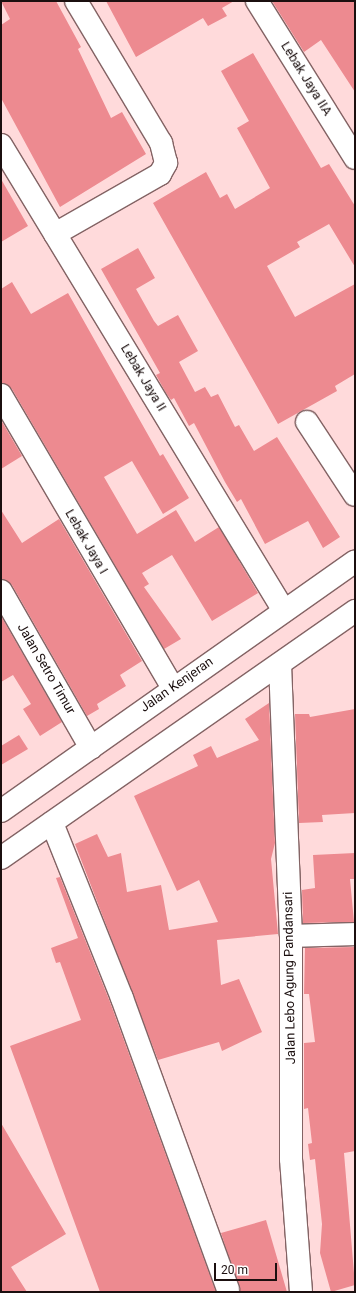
<!DOCTYPE html>
<html>
<head>
<meta charset="utf-8">
<style>
	body { margin:0 }
	#map { position:relative; width:356px; height:1293px; overflow:hidden; background:#ffdadb; font-family:Roboto,sans-serif }
	div>[style] { position:absolute }
	.building>* { inset:0; background:#ed8a90 }
	.roads { filter:drop-shadow(1px 0 #836364) drop-shadow(-1px 0 #836364) drop-shadow(0 1px #836364) drop-shadow(0 -1px #836364) }
	.minor>* { height:22px; margin:-11px; padding:0 11px; transform-origin:11px; border-radius:11px; background:#fff }
	.major>* { height:22px; margin:-11px; padding:0 11px; transform-origin:11px; border-radius:11px; background:#fff }
	span { translate:-50% -50%; white-space:nowrap; text-align:center; line-height:1.15; -webkit-text-stroke:3px #fff; paint-order:stroke }
	.street-label { font-size:13px; color:#1b0f0f }
	.frame { position:absolute; inset:0; border:2px solid #1b0f0f; pointer-events:none }
	.scale { position:absolute; left:214px; top:1263px; width:63px; height:18px; box-sizing:border-box; border:2px solid #1b0f0f; border-top:0; padding-left:5px; font-size:12px; line-height:14px; white-space:nowrap; color:#1b0f0f; -webkit-text-stroke:3px #fff; paint-order:stroke }
</style>
</head>
<body>
<div id="map">
	<div class="building">
		<i style="clip-path:polygon(1px 1px,56px 1px,81px 47px,78px 49px,111px 118px,122px 112px,146px 154px,60px 207px,1px 98px,1px 25px,10px 19px)"></i>
		<i style="clip-path:polygon(106px 1px,234px 1px,222px 8px,227px 16px,208px 26px,203px 18px,136px 57px)"></i>
		<i style="clip-path:polygon(272px 1px,355px 1px,355px 92px,321px 40px,304px 52px)"></i>
		<i style="clip-path:polygon(253px 53px,321px 168px,329px 164px,355px 206px,355px 267px,329px 224px,297px 242px,300px 247px,267px 266px,295px 317px,355px 284px,355px 374px,335px 386px,337px 391px,278px 424px,153px 203px,206px 172px,220px 198px,227px 194px,235px 209px,270px 188px,237px 128px,249px 121px,221px 71px)"></i>
		<i style="clip-path:polygon(1px 179px,28px 226px,1px 242px)"></i>
		<i style="clip-path:polygon(138px 248px,155px 278px,136px 289px,154px 321px,158px 326px,178px 315px,198px 351px,179px 362px,195px 392px,205px 387px,211px 397px,218px 394px,235px 427px,239px 425px,254px 451px,277px 437px,340px 537px,323px 548px,308px 521px,265px 544px,241px 499px,237px 502px,225px 482px,194px 423px,189px 426px,174px 398px,171px 400px,166px 393px,156px 375px,160px 373px,101px 269px)"></i>
		<i style="clip-path:polygon(12px 282px,31px 314px,68px 293px,160px 456px,163px 454px,189px 498px,163px 514px,132px 461px,104px 477px,137px 534px,176px 510px,195px 542px,219px 527px,258px 593px,212px 621px,172px 555px,142px 573px,149px 584px,144px 587px,181px 639px,164px 649px,12px 389px,1px 383px,1px 289px)"></i>
		<i style="clip-path:polygon(1px 420px,22px 456px,1px 469px)"></i>
		<i style="clip-path:polygon(1px 510px,22px 543px,59px 519px,142px 661px,120px 675px,126px 686px,97px 704px,99px 709px,87px 716px,12px 585px,1px 579px)"></i>
		<i style="clip-path:polygon(1px 616px,62px 722px,40px 736px,23px 709px,31px 704px,13px 675px,1px 682px)"></i>
		<i style="clip-path:polygon(269px 703px,275px 843px,271px 859px,278px 934px,217px 940px,221px 985px,239px 979px,262px 1032px,222px 1051px,219px 1042px,158px 1060px,75px 844px,97px 834px,108px 857px,121px 853px,127px 892px,161px 885px,169px 930px,218px 922px,199px 880px,177px 891px,134px 796px,198px 766px,193px 755px,211px 746px,217px 758px,259px 740px,245px 719px)"></i>
		<i style="clip-path:polygon(355px 709px,355px 813px,322px 815px,323px 822px,299px 823px,295px 714px,309px 714px,310px 717px)"></i>
		<i style="clip-path:polygon(19px 735px,28px 749px,1px 765px,1px 746px)"></i>
		<i style="clip-path:polygon(355px 853px,355px 879px,350px 879px,354px 922px,303px 923px,302px 890px,315px 888px,313px 855px)"></i>
		<i style="clip-path:polygon(60px 877px,110px 1002px,216px 1292px,100px 1292px,10px 1046px,81px 1020px,60px 962px,56px 963px,51px 948px,78px 938px,56px 878px)"></i>
		<i style="clip-path:polygon(355px 947px,355px 1151px,344px 1153px,355px 1285px,331px 1292px,320px 1253px,322px 1224px,315px 1159px,310px 1160px,308px 1144px,312px 1143px,308px 1108px,304px 1109px,304px 1043px,315px 1042px,309px 994px,304px 994px,305px 948px)"></i>
		<i style="clip-path:polygon(1px 1123px,66px 1234px,11px 1267px,27px 1292px,1px 1292px)"></i>
		<i style="clip-path:polygon(266px 1220px,287px 1292px,240px 1292px,221px 1233px)"></i>
	</div>
	<div class="roads">
		<div class="minor">
			<i style="left:257px;top:1px;width:185px;rotate:58deg"></i>
			<i style="left:1px;top:145px;width:545px;rotate:58.73deg"></i>
			<i style="left:55px;top:234px;width:121px;rotate:-29.7deg"></i>
			<i style="left:160px;top:174px;width:13px;rotate:-61deg"></i>
			<i style="left:166px;top:163px;width:21px;rotate:-104deg"></i>
			<i style="left:161px;top:143px;width:165px;rotate:-120.9deg"></i>
			<i style="left:1px;top:395px;width:338px;rotate:59.6deg"></i>
			<i style="left:307px;top:422px;width:87px;rotate:56.7deg"></i>
			<i style="left:1px;top:591px;width:181px;rotate:60.2deg"></i>
			<i style="left:280px;top:664px;width:272px;rotate:87.7deg"></i>
			<i style="left:291px;top:936px;width:223px;rotate:90deg"></i>
			<i style="left:291px;top:1159px;width:133px;rotate:85.7deg"></i>
			<i style="left:52px;top:823px;width:188px;rotate:68.2deg"></i>
			<i style="left:122px;top:998px;width:310px;rotate:70deg"></i>
			<i style="left:291px;top:936px;width:64px;rotate:-1.8deg"></i>
		</div>
		<div class="major">
			<i style="left:1px;top:811px;width:433px;rotate:-35.2deg"></i>
			<i style="left:1px;top:858px;width:432px;rotate:-34.9deg"></i>
		</div>
	</div>
	<div class="street-label">
		<span style="left:306px;top:79px;rotate:58deg">Lebak Jaya IIA</span>
		<span style="left:143px;top:378px;rotate:59deg">Lebak Jaya II</span>
		<span style="left:86px;top:542px;rotate:60deg">Lebak Jaya I</span>
		<span style="left:46px;top:669px;rotate:60deg">Jalan Setro Timur</span>
		<span style="left:177px;top:685px;rotate:-35deg">Jalan Kenjeran</span>
		<span style="left:290px;top:978px;rotate:-91deg">Jalan Lebo Agung Pandansari</span>
	</div>
	<div class="frame"></div>
	<div class="scale">20 m</div>
</div>
</body>
</html>
